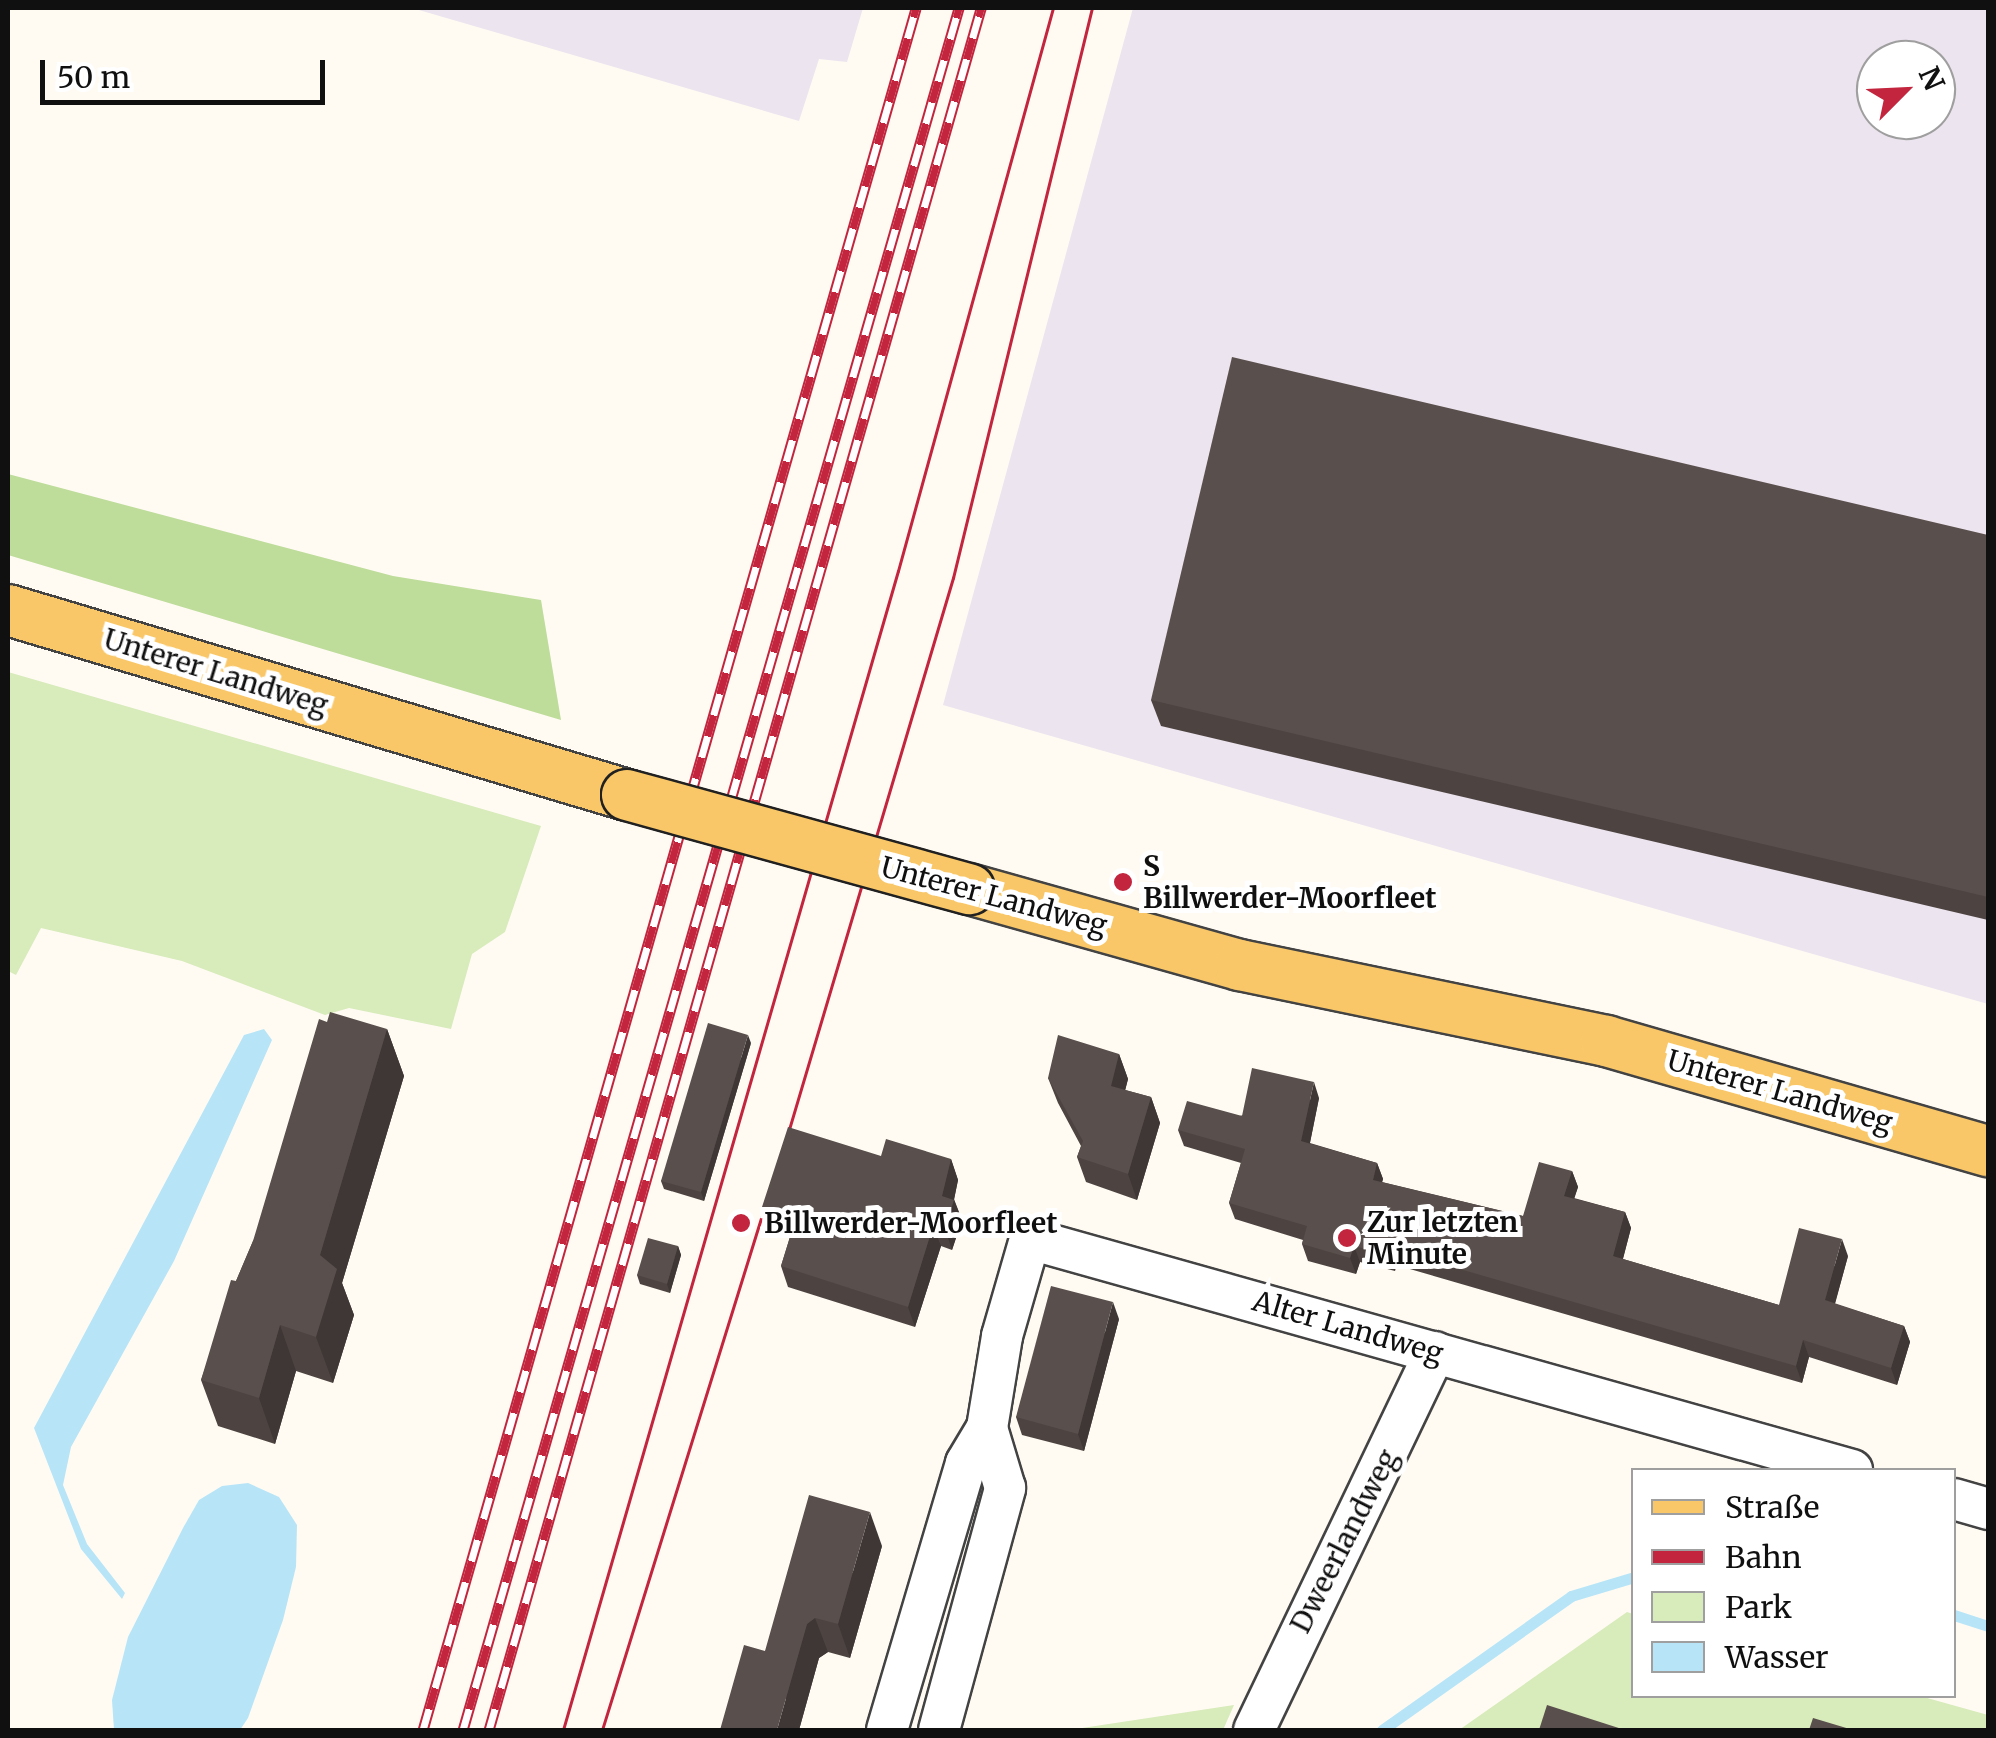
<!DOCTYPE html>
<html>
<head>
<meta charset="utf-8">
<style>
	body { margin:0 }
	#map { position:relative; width:1996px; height:1738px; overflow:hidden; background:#fffbf3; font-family:Merriweather,serif }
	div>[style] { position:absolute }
	.industrial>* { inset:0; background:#ece4ee }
	.green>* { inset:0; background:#d8ebbb }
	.forest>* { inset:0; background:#bedc9a }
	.water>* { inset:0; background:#b7e5f7 }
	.stream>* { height:11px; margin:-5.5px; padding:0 5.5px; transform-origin:5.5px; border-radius:5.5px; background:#b7e5f7 }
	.roads { filter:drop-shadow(2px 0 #434343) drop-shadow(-2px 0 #434343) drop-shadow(0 2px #434343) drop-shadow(0 -2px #434343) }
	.minor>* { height:40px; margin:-20px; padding:0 20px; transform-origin:20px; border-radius:20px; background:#fff }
	.major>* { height:50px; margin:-25px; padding:0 25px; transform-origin:25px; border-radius:25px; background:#f9c768 }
	.tram>* { height:2.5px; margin:-1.25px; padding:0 1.25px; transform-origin:1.25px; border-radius:1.25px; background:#c2253d }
	.rail>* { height:11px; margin-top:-5.5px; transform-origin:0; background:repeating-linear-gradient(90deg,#fff 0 22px,#c2253d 0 44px); box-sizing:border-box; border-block:2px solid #c2253d }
	.bridges { filter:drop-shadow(2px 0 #212121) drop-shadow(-2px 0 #212121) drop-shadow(0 2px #212121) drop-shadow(0 -2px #212121) }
	.major-bridge>* { height:50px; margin:-25px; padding:0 25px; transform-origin:25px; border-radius:25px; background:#f9c768 }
	.wall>* { inset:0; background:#4d4441 }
	.shaded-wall>* { inset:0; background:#3e3735 }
	.building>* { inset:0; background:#594f4c }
	.dots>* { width:28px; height:28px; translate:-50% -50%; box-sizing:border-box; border:5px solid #fff; border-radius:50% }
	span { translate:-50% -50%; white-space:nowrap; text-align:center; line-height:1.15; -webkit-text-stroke:10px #fff; paint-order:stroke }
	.street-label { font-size:28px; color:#101010 }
	.poi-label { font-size:28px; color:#101010; font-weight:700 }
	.left { translate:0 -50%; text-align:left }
	.frame { position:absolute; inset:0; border:10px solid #101010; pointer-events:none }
	.legend { position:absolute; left:1631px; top:1468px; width:325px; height:230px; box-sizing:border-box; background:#fff; border:2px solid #9f9f9f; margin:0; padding:12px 18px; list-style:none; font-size:30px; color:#101010 }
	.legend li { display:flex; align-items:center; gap:20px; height:50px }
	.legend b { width:50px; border:2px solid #9f9f9f }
	.north { position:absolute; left:1856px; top:40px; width:100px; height:100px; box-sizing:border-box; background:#fff; border:2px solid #9f9f9f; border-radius:50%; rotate:66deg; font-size:28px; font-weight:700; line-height:40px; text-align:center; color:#101010 }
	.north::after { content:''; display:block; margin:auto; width:35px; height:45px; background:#c2253d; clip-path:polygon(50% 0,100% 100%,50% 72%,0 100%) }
	.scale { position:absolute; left:40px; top:60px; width:285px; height:45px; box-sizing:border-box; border:5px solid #101010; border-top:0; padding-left:12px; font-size:30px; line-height:35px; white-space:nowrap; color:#101010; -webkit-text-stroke:8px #fff; paint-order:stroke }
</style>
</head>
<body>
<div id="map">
	<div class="industrial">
		<i style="clip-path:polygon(412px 8px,863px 8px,847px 62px,819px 59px,799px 121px)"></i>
		<i style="clip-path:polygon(evenodd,1133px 8px,1988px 8px,1988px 1004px,943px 705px,1133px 8px,1876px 60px,1936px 60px,1936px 120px,1876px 120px,1876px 60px)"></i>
	</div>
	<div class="green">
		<i style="clip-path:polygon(8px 672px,541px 826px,505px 932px,472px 954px,451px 1029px,349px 1008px,325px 1015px,182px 961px,41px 928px,16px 975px,8px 971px)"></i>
		<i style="clip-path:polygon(1627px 1612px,1633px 1614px,1634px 1696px,1920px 1696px,1988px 1715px,1988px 1730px,1459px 1730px)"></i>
		<i style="clip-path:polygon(1234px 1705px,1223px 1730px,1069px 1730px)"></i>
	</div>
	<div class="forest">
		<i style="clip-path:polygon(8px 474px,393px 576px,541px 600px,561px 720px,8px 555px)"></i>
	</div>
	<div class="water">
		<i style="clip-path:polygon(264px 1029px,272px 1040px,174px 1261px,71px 1447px,63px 1485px,87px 1544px,125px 1593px,122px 1599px,81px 1549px,34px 1428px,244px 1035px)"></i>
		<i style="clip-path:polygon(248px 1483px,279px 1497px,297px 1525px,296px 1567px,283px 1620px,248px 1718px,240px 1730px,114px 1730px,112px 1700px,128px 1637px,183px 1528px,199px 1500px,222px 1486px)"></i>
	</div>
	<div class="stream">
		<i style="left:1954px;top:1615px;width:36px;rotate:18deg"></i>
		<i style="left:1382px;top:1730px;width:232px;rotate:-35.3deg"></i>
		<i style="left:1571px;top:1596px;width:66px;rotate:-16.8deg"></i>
	</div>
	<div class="roads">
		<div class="minor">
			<i style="left:1954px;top:1499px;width:35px;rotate:16deg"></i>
			<i style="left:887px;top:1730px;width:278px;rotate:-73.5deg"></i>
			<i style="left:966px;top:1463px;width:41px;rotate:-59deg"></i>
			<i style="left:939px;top:1730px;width:251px;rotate:-74.7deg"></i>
			<i style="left:1005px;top:1488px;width:63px;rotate:-106.7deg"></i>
			<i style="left:987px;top:1428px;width:93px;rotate:-80.7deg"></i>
			<i style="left:1002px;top:1336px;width:101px;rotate:-73.9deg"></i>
			<i style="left:1030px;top:1239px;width:854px;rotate:15.7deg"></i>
			<i style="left:1254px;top:1730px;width:419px;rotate:-64.4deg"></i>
		</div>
		<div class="major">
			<i style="left:8px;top:610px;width:646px;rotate:16.64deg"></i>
			<i style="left:969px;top:889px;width:281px;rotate:15.7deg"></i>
			<i style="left:1240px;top:965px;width:374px;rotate:11.7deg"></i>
			<i style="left:1606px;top:1041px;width:398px;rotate:16.1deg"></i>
		</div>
	</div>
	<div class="tram">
		<i style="left:782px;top:1153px;width:600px;rotate:-73.44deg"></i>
		<i style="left:953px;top:578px;width:587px;rotate:-76.3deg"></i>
		<i style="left:563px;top:1730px;width:1206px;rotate:-73.88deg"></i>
		<i style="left:898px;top:571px;width:584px;rotate:-74.61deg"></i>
		<i style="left:602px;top:1730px;width:570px;rotate:-72.74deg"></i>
	</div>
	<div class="rail">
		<i style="left:423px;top:1730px;width:1791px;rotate:-74.02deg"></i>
		<i style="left:463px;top:1730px;width:1792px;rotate:-73.93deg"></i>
		<i style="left:489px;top:1730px;width:1791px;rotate:-74.05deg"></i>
	</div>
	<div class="bridges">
		<div class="major-bridge">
			<i style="left:627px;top:795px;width:355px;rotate:15.4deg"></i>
		</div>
	</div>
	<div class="wall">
		<i style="clip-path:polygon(1988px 535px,1988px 920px,1161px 726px,1151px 700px)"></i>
		<i style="clip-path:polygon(387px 1029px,404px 1076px,342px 1283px,354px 1315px,333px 1383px,296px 1371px,275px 1444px,218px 1426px,201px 1380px,236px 1281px,253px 1241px)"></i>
		<i style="clip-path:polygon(751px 1043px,704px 1201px,664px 1189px,661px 1181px)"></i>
		<i style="clip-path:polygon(1119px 1054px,1128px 1079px,1125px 1090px,1151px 1097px,1160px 1123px,1137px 1200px,1086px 1182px,1077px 1157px,1081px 1146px,1058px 1103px,1048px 1078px)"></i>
		<i style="clip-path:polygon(1319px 1098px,1310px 1143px,1377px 1163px,1383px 1179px,1382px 1182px,1523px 1216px,1572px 1171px,1578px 1187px,1574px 1198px,1625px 1212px,1631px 1228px,1623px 1259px,1779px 1305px,1848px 1256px,1835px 1304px,1904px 1326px,1910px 1342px,1897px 1385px,1809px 1357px,1802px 1383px,1396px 1265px,1395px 1271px,1360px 1262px,1356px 1274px,1308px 1261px,1302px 1244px,1303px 1240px,1235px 1219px,1229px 1203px,1241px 1163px,1184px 1146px,1178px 1130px)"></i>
		<i style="clip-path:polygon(881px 1156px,951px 1159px,958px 1180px,954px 1199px,962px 1220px,952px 1250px,941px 1246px,915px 1327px,788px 1287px,781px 1266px,791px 1234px,769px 1227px,762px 1207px)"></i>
		<i style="clip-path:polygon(678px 1246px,681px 1255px,670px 1293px,640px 1284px,637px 1275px)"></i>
		<i style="clip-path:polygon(1119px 1319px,1084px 1451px,1022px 1435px,1016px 1417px)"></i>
		<i style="clip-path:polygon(882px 1546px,850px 1658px,828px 1652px,819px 1658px,799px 1730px,765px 1651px)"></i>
	</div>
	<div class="shaded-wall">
		<i style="clip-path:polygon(387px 1029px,404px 1076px,342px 1283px,354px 1315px,333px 1383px,316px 1337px,320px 1255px)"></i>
		<i style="clip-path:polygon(748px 1035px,751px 1043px,704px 1201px,701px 1192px)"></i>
		<i style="clip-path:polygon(1119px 1054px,1128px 1079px,1120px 1111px,1111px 1086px)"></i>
		<i style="clip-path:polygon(1314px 1082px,1319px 1098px,1307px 1157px,1301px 1141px)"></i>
		<i style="clip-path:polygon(1151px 1097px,1160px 1123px,1137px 1200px,1128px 1174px)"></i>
		<i style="clip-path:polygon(951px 1159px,958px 1180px,953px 1205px,954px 1200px,962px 1220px,952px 1250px,945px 1229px,942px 1196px)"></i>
		<i style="clip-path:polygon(1377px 1163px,1383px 1179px,1378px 1196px,1373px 1180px)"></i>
		<i style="clip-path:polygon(1572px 1171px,1578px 1187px,1570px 1212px,1564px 1196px)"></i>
		<i style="clip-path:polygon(1625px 1212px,1631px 1228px,1619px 1273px,1613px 1256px)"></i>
		<i style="clip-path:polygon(933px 1226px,941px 1246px,915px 1327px,908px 1307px)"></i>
		<i style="clip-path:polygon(1842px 1239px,1848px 1256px,1831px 1317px,1825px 1300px)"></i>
		<i style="clip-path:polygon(678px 1246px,681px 1255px,670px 1293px,667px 1284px)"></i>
		<i style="clip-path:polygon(1354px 1246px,1360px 1262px,1356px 1274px,1350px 1258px)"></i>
		<i style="clip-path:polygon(1390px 1249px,1396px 1265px,1395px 1271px,1389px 1255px)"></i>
		<i style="clip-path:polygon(1113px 1302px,1119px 1319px,1084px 1451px,1078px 1434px)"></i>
		<i style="clip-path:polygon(280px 1325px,296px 1371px,275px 1444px,259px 1398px)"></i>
		<i style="clip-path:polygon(1904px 1326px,1910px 1342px,1897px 1385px,1891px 1368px)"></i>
		<i style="clip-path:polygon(1803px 1340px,1809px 1357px,1802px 1383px,1796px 1366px)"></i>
		<i style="clip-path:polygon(870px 1512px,882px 1546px,850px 1658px,838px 1624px)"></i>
		<i style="clip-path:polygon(815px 1618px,828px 1652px,819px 1658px,799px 1730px,777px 1730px,807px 1624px)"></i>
	</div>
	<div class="building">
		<i style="clip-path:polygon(1232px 357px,1988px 535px,1988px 897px,1151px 700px)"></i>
		<i style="clip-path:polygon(330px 1012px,387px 1029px,320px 1255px,337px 1269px,316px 1337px,280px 1325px,259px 1398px,201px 1380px,231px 1280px,236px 1281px,253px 1241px,319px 1019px,327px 1022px)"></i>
		<i style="clip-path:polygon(708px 1023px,748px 1035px,701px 1192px,661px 1181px)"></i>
		<i style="clip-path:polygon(1058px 1035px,1119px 1054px,1111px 1086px,1151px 1097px,1128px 1174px,1077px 1157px,1083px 1141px,1048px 1078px)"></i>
		<i style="clip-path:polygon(1252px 1068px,1314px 1082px,1301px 1141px,1377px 1163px,1373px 1180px,1523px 1216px,1539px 1162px,1572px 1171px,1564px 1196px,1625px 1212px,1613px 1256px,1779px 1305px,1799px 1228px,1842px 1239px,1825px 1300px,1904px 1326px,1891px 1368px,1803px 1340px,1796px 1366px,1390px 1249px,1389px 1255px,1354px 1246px,1350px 1258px,1302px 1244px,1307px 1226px,1229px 1203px,1245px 1149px,1178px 1130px,1187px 1101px,1242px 1116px)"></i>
		<i style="clip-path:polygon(788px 1127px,881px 1156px,886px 1139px,951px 1159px,942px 1196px,954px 1200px,945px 1229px,933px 1226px,908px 1307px,781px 1266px,796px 1217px,762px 1207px)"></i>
		<i style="clip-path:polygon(648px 1238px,678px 1246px,667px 1284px,637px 1275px)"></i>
		<i style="clip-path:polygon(1051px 1286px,1113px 1302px,1078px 1434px,1016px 1417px)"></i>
		<i style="clip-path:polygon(809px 1495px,870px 1512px,838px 1624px,815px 1618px,807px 1624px,777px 1730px,720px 1730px,744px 1645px,765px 1651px)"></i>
		<i style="clip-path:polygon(1547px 1705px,1625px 1730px,1539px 1730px)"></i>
		<i style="clip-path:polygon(1813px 1718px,1853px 1730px,1809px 1730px)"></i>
	</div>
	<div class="dots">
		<i style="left:1123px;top:882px;background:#c2253d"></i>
		<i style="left:741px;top:1223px;background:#c2253d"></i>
		<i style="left:1347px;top:1238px;background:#c2253d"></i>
	</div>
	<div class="street-label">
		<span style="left:216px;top:672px;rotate:17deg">Unterer Landweg</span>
		<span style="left:994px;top:896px;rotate:15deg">Unterer Landweg</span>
		<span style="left:1780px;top:1091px;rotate:16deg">Unterer Landweg</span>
		<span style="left:1348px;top:1327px;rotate:16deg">Alter Landweg</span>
		<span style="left:1344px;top:1541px;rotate:-63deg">Dweerlandweg</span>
	</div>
	<div class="poi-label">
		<span class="left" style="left:1143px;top:882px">S<br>Billwerder-Moorfleet</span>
		<span class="left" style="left:1367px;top:1238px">Zur letzten<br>Minute</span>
		<span class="left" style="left:764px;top:1223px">Billwerder-Moorfleet</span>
	</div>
	<div class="frame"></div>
	<ul class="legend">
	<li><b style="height:12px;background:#f9c768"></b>Straße</li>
	<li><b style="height:12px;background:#c2253d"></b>Bahn</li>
	<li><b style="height:28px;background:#d8ebbb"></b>Park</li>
	<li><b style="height:28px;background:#b7e5f7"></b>Wasser</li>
	</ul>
	<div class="north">N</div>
	<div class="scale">50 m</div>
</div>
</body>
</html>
